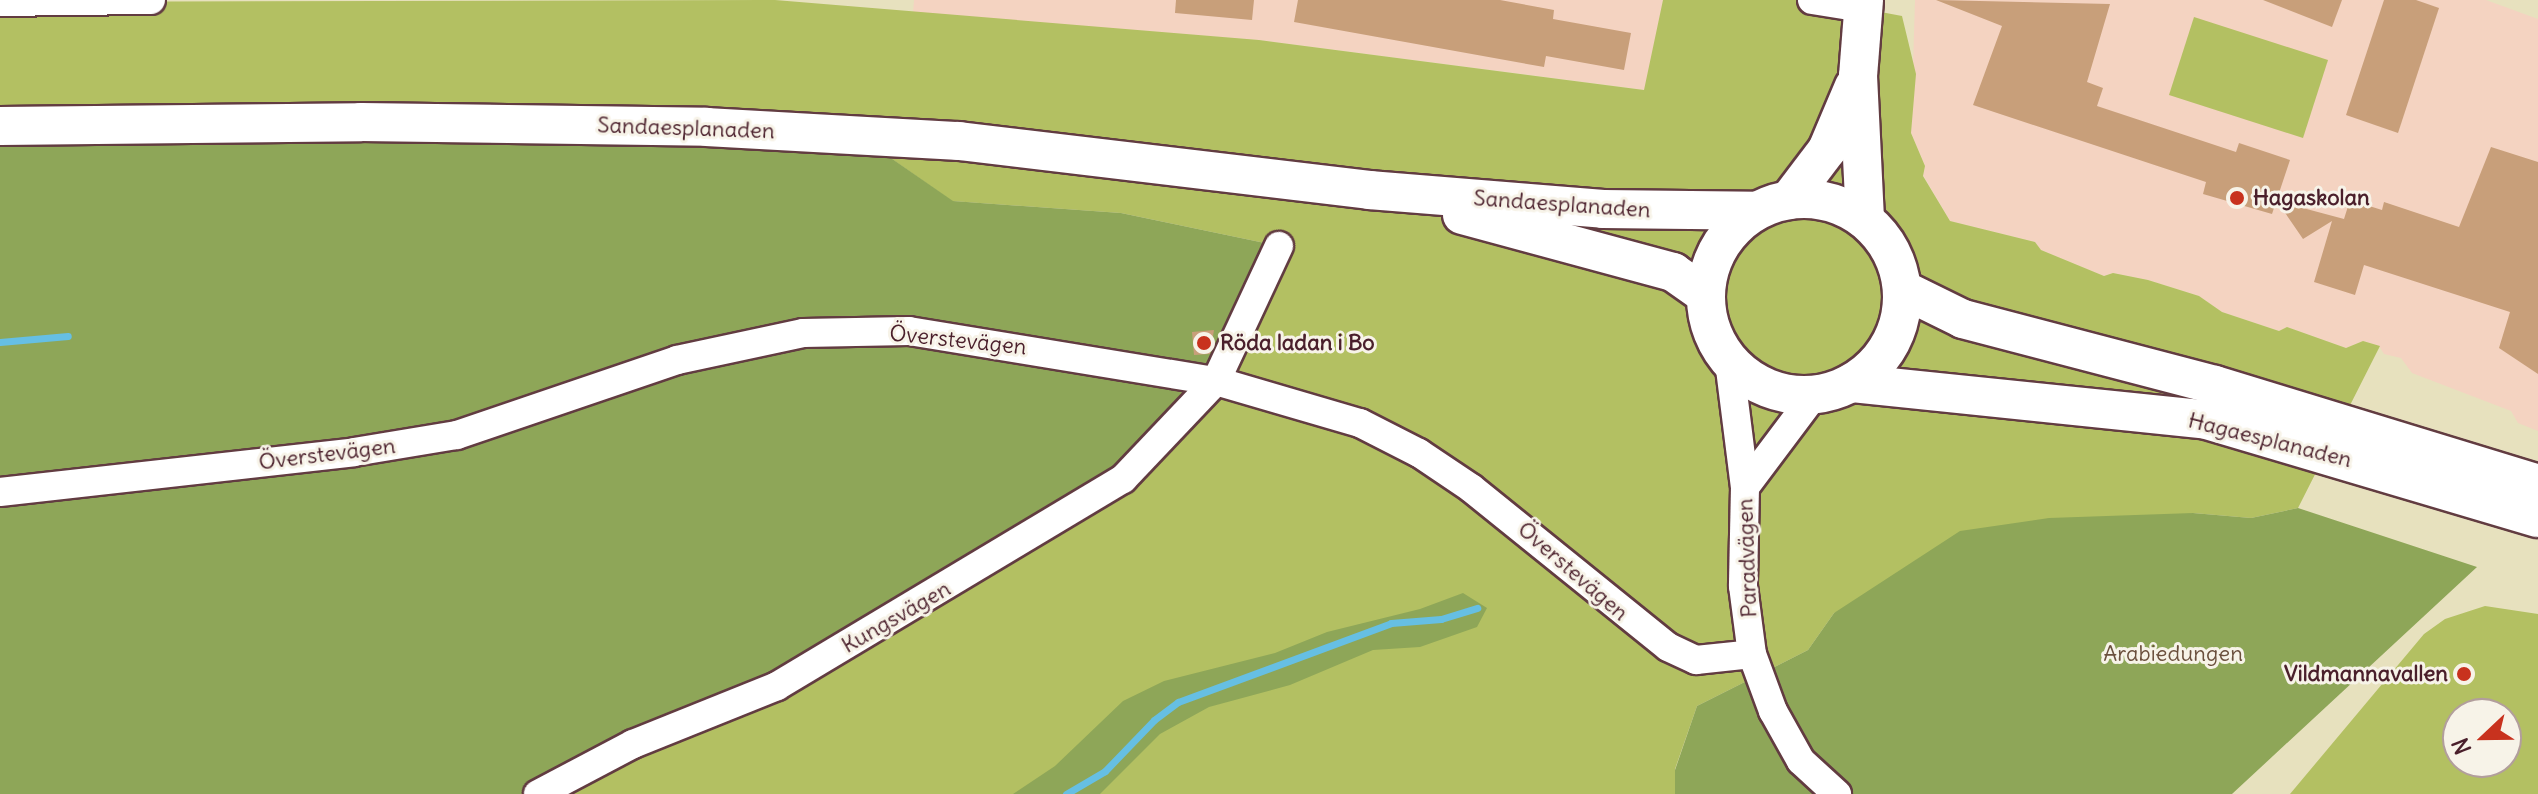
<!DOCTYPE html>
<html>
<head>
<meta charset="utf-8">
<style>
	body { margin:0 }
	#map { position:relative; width:2538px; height:794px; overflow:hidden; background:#e7e1be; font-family:Delius,sans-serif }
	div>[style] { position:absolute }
	.built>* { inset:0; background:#f4d3c1 }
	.green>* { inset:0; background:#b3c062 }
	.forest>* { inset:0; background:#8ea658 }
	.stream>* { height:7px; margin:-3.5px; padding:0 3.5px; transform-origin:3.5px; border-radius:3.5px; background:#66bfe3 }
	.building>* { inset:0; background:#c89f7a }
	.roads { filter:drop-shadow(2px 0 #623c41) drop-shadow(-2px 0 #623c41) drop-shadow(0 2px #623c41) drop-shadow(0 -2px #623c41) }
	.street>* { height:28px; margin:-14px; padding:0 14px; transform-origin:14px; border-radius:14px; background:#fff }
	.secondary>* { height:38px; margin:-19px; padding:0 19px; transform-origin:19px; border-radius:19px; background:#fff }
	.secondary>.ring { margin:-19px; padding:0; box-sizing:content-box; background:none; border:38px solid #fff; border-radius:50% }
	.dots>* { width:22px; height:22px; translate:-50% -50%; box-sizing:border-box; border:4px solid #f7f3e8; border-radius:50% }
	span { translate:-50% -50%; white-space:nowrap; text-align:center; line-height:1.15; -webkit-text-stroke:6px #f7f3e8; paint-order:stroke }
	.street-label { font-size:22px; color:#4a1f2b }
	.poi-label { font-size:22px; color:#4a1f2b; font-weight:700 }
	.left { translate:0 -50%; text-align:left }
	.right { translate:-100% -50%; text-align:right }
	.park-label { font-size:22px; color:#6a4f3c }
	.north { position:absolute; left:2442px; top:698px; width:80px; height:80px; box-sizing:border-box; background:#f7f3e8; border:2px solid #b29e9c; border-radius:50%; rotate:248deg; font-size:22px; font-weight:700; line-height:32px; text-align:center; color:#4a1f2b }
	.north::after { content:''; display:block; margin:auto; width:28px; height:36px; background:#c8321e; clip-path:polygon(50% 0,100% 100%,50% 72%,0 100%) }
</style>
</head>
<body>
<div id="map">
	<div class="built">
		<i style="clip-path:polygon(914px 0,1663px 0,1645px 90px,1259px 40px,913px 13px)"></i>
		<i style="clip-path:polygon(1915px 0,2486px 0,2538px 19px,2538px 431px,2518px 423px,2511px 411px,2412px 373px,2401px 358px,2384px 354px,2379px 346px,2363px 341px,2346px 348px,2287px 327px,2279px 331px,2222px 312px,2199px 296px,2148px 280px,2113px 273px,2104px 276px,2041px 250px,2035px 242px,1950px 221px,1923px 175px,1925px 166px,1911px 133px)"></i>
	</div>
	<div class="green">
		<i style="clip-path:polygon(775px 0,1259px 40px,1644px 90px,1663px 0,1817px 0,1902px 16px,1916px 74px,1911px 133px,1925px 166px,1923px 176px,1950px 221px,2035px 242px,2041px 250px,2104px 276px,2113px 273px,2148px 280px,2199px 296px,2222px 312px,2279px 331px,2287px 327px,2346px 348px,2363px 341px,2380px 346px,2298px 508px,2251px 518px,2193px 513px,1834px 613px,1808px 650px,1697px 706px,1675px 769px,1675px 794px,538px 794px,1279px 246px,1121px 213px,952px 201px,859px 136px,0 126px,0 2px)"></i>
		<i style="clip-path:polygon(2194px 17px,2328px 60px,2303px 138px,2169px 95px)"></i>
		<i style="clip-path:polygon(evenodd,2485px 606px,2538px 614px,2538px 794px,2290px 794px,2424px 634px,2445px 619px,2485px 606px,2458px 714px,2506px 714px,2506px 762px,2458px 762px,2458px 714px)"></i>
	</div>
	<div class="forest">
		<i style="clip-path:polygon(0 126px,859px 136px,953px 201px,1121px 213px,1279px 246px,1216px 381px,1123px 479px,897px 618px,538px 794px,0 794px)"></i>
		<i style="clip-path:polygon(2298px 508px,2477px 567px,2232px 794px,1675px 794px,1675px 770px,1697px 706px,1808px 650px,1834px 613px,1960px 531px,2049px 518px,2193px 513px,2251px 518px)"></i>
		<i style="clip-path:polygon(1463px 593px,1487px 608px,1477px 627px,1420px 647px,1373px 650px,1290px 685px,1209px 707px,1160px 734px,1100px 794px,1013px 794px,1055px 766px,1123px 701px,1164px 681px,1275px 653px,1327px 632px,1420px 609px)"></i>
	</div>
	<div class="stream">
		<i style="left:0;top:342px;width:68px;rotate:-5deg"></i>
		<i style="left:1066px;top:794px;width:45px;rotate:-30.5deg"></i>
		<i style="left:1105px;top:771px;width:71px;rotate:-46.1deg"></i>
		<i style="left:1154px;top:720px;width:30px;rotate:-37deg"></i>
		<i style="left:1178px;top:702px;width:227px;rotate:-20.3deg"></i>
		<i style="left:1391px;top:623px;width:50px;rotate:-4.6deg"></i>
		<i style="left:1441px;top:619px;width:38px;rotate:-17deg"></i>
	</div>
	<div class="building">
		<i style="clip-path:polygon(1176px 0,1254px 0,1252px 20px,1175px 13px)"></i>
		<i style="clip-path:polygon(1298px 0,1500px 0,1554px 10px,1553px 19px,1631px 33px,1624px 70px,1546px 56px,1544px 67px,1294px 22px)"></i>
		<i style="clip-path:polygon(1936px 0,2110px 4px,2087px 82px,2103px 88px,2097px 106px,2236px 152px,2239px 143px,2290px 160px,2272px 214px,2203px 194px,2206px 182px,1973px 105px,2002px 26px)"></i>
		<i style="clip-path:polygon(2263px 0,2342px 0,2332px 27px)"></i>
		<i style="clip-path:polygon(2384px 0,2416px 0,2439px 8px,2398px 133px,2346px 115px)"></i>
		<i style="clip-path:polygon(2491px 147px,2538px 162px,2538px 374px,2499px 348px,2510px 312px,2364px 265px,2355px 295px,2314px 282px,2332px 221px,2303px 239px,2277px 201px,2344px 219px,2350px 200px,2382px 210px,2384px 202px,2459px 227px)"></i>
		<i style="clip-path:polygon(1214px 330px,1210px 354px,1194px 355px,1192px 332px)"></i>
	</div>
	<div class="roads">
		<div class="street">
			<i style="left:1812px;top:0;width:52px;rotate:8.9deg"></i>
			<i style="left:0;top:2px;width:151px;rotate:-0.8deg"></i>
			<i style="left:1729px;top:361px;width:127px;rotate:82.8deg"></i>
			<i style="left:1745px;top:487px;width:99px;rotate:91.2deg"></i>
			<i style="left:1743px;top:586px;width:69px;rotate:82.5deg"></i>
			<i style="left:1752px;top:654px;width:61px;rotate:69.8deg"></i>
			<i style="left:1773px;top:711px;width:57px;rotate:60.8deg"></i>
			<i style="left:1801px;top:761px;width:49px;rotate:42.5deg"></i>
			<i style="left:1745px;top:487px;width:115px;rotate:-53.1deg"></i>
			<i style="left:0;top:492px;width:356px;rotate:-6.4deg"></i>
			<i style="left:354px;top:452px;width:104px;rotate:-9.4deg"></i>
			<i style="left:457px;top:435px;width:232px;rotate:-18.8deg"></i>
			<i style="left:677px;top:360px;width:129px;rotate:-12.1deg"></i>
			<i style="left:803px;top:333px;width:106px;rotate:-1.1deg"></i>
			<i style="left:909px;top:331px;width:311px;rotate:9.3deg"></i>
			<i style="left:1216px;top:381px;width:150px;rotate:16.3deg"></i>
			<i style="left:1360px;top:423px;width:66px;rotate:27deg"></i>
			<i style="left:1419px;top:453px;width:63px;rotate:33.9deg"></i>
			<i style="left:1471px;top:488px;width:253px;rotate:38.9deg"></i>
			<i style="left:1668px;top:647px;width:31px;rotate:25deg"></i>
			<i style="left:1696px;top:660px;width:56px;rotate:-6.1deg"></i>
			<i style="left:538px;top:794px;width:107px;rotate:-27.8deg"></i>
			<i style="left:633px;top:744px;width:155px;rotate:-21.9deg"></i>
			<i style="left:777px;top:686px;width:403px;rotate:-30.9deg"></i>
			<i style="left:1123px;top:479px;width:135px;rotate:-46.5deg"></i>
			<i style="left:1216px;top:381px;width:149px;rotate:-65deg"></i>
		</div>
		<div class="secondary">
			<i style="left:1864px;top:0;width:76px;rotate:94.5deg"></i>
			<i style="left:1858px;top:76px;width:144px;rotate:87.2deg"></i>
			<i style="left:0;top:126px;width:361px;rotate:-0.6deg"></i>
			<i style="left:361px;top:122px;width:346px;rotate:0.8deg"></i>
			<i style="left:707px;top:127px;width:252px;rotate:3.2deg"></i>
			<i style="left:959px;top:141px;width:413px;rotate:6.8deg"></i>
			<i style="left:1369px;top:190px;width:235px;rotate:4.6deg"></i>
			<i style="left:1603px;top:209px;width:153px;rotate:0.7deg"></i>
			<i class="ring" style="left:1706px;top:199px;width:158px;height:158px"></i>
			<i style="left:1789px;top:200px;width:63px;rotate:-52.8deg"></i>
			<i style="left:1827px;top:150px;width:69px;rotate:-67.1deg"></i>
			<i style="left:1462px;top:215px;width:219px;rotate:15.1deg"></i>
			<i style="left:1673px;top:272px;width:39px;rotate:35deg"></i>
			<i style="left:1902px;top:289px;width:68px;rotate:26.2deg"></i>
			<i style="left:1963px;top:319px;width:260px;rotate:14.7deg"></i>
			<i style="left:2215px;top:385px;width:338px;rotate:17deg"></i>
			<i style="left:1852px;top:383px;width:353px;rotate:5.9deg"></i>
			<i style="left:2203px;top:419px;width:349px;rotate:16.5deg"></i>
		</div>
	</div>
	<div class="dots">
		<i style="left:2237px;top:198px;background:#c8321e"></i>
		<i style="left:1204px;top:343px;background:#c8321e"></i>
		<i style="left:2464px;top:674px;background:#c8321e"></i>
	</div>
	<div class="street-label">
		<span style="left:686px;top:128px;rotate:2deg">Sandaesplanaden</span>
		<span style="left:1562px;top:204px;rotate:4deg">Sandaesplanaden</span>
		<span style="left:958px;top:340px;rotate:6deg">Överstevägen</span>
		<span style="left:2270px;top:440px;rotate:14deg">Hagaesplanaden</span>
		<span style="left:327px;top:454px;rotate:-7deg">Överstevägen</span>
		<span style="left:1747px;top:558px;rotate:-92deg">Paradvägen</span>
		<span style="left:1573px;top:571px;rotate:41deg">Överstevägen</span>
		<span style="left:896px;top:617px;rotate:-30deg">Kungsvägen</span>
	</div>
	<div class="poi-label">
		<span class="left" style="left:2253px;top:198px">Hagaskolan</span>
		<span class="left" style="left:1220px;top:343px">Röda ladan i Bo</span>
		<span class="right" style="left:2448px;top:674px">Vildmannavallen</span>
	</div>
	<div class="park-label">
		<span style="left:2173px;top:654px">Arabiedungen</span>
	</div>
	<div class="north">N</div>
</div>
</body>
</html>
